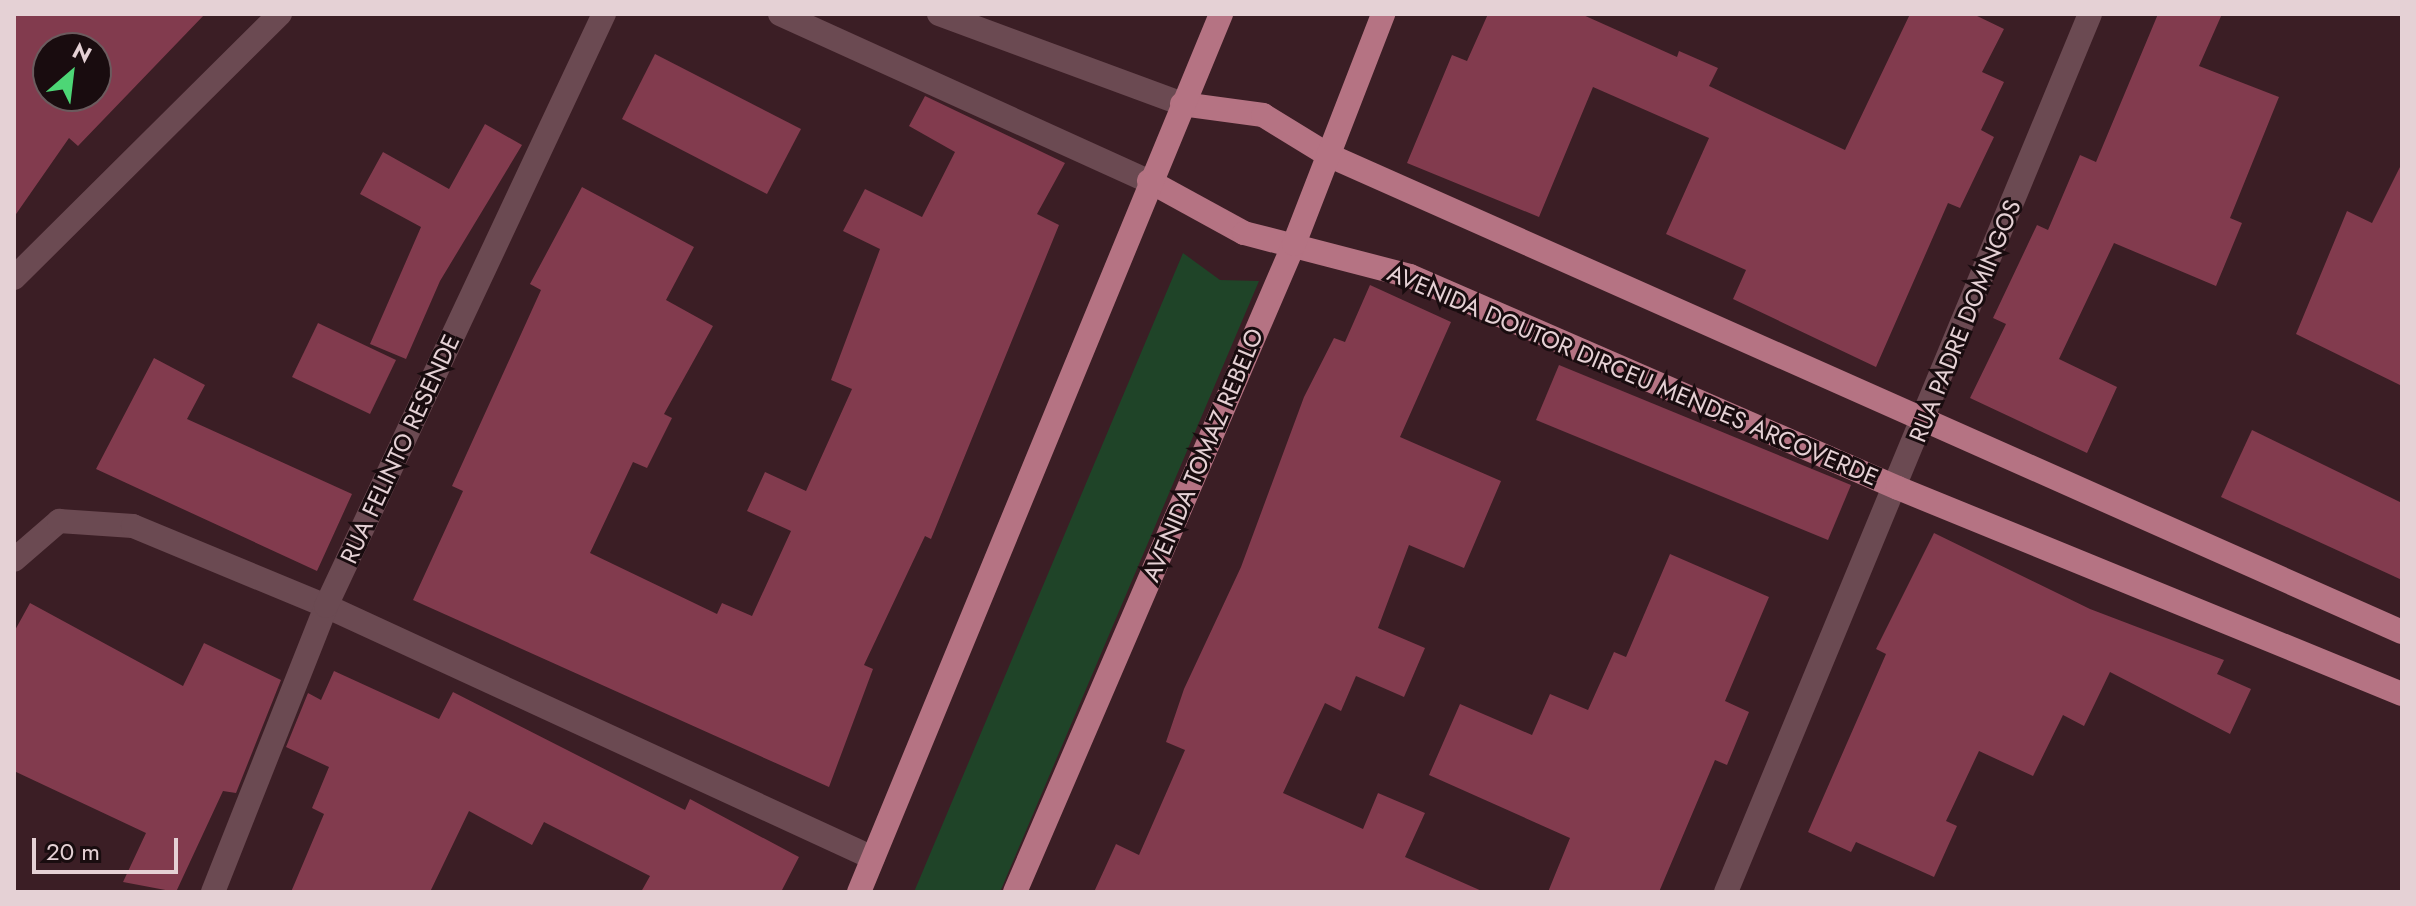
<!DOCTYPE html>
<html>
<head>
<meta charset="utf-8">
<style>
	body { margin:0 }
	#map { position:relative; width:2416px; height:906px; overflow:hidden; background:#3b1e25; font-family:Jost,sans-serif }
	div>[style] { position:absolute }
	.green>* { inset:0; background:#1f4428 }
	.building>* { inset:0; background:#823b4e }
	.minor>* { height:24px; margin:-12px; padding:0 12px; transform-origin:12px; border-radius:12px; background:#6b4a52 }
	.major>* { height:24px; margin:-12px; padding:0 12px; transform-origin:12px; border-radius:12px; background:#b57383 }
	span { translate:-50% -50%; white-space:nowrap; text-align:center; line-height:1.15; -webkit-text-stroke:6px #190c0f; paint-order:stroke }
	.street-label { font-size:24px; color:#e5d1d5 }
	.frame { position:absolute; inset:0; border:16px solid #e5d1d5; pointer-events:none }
	.north { position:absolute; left:32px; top:32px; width:80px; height:80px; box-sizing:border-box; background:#190c0f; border:2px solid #6b5b5e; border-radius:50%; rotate:28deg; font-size:22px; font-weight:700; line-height:32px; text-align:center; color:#e5d1d5 }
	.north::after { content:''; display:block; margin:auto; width:28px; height:36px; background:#4dd676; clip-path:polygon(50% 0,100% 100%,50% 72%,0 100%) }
	.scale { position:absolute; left:32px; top:838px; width:146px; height:36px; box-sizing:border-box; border:4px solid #e5d1d5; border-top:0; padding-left:10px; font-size:24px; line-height:28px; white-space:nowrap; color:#e5d1d5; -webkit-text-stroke:6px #190c0f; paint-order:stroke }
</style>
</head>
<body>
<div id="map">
	<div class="green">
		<i style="clip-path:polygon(1183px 253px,1220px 280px,1259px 281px,1000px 892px,914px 892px)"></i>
	</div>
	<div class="building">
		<i style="clip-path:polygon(evenodd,14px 14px,205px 14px,78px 146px,69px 138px,14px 217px,14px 14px,48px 48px,96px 48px,96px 96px,48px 96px,48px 48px)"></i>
		<i style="clip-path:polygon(1488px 14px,1581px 14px,1677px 57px,1679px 51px,1718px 68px,1709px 86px,1845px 150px,1910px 14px,1973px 14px,2004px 29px,1982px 72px,2004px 82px,1981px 130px,1994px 137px,1960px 208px,1948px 203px,1876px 367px,1733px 299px,1746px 270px,1666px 234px,1709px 138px,1593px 87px,1539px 217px,1407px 163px,1452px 55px,1467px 61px)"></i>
		<i style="clip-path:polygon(2158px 14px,2222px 14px,2199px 66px,2279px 97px,2230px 218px,2242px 223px,2216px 286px,2114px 243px,2059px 359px,2117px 387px,2087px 453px,1970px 398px,2006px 324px,1993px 318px,2037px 225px,2048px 230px,2080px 155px,2096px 162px)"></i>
		<i style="clip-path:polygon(655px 54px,801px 129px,767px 194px,622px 119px)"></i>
		<i style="clip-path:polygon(925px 96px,1065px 163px,1037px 214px,1059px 225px,931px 539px,925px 536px,864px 665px,873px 669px,829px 787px,413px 600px,463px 491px,452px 486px,541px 290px,530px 284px,582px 187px,694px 247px,666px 300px,713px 326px,664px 414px,672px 418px,647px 468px,633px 462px,590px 553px,717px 614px,722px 603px,752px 616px,791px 531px,747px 511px,765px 472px,806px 491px,852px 389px,831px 380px,880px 249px,843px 231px,865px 189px,922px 217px,955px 152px,909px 126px)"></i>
		<i style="clip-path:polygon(485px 124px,522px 145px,440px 281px,406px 359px,370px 344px,421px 227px,360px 194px,383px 152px,449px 189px)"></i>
		<i style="clip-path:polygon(2402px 163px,2402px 386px,2296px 334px,2347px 211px,2372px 223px)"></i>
		<i style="clip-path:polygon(1370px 285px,1451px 322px,1400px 437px,1501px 481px,1464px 568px,1409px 545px,1378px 628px,1425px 648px,1404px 697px,1356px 676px,1341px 711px,1325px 703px,1283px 793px,1363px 829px,1378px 793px,1425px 813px,1405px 857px,1484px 892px,1094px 892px,1116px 844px,1139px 855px,1185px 750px,1166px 742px,1184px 689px,1241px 567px,1304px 397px,1334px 338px,1345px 342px)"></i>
		<i style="clip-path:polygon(318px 323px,396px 360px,370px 414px,292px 377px)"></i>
		<i style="clip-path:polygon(154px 358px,205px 385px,187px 419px,352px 494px,317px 571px,96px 469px)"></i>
		<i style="clip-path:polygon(1559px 365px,1851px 485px,1828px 540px,1536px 420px)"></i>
		<i style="clip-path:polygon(2252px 430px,2402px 503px,2402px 580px,2221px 497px)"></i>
		<i style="clip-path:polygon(1934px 533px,2090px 609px,2224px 660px,2217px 674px,2251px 689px,2230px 734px,2110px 672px,2084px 726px,2063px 715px,2033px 776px,1979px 751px,1946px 821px,1957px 826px,1934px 877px,1856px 842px,1851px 852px,1808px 832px,1886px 654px,1876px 649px)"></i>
		<i style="clip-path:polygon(1670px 554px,1769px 597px,1725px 701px,1749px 712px,1727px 765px,1715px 760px,1659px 892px,1548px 892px,1570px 838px,1429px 775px,1460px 704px,1532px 735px,1550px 694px,1588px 710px,1614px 652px,1626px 657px)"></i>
		<i style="clip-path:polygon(30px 603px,183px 686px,204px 643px,281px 680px,236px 793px,223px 791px,176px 892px,123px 882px,146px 833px,14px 771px,14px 632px)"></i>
		<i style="clip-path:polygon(334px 671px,439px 719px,453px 692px,685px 810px,690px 799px,799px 857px,781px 892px,641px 892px,650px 876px,544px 822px,532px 845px,469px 811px,430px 892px,291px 892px,324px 814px,312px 808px,329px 767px,286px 747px,308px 693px,321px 700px)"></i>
	</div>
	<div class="minor">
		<i style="left:780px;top:14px;width:405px;rotate:24.4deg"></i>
		<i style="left:939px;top:14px;width:259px;rotate:20.3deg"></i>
		<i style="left:14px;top:278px;width:375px;rotate:-44.8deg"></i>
		<i style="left:14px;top:560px;width:60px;rotate:-40.9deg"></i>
		<i style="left:59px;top:521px;width:74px;rotate:3.9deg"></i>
		<i style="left:133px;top:526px;width:209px;rotate:22.5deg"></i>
		<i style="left:326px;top:606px;width:602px;rotate:24.74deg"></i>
		<i style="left:213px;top:892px;width:308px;rotate:-68.4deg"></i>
		<i style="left:326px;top:606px;width:654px;rotate:-64.85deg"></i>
		<i style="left:1726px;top:892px;width:950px;rotate:-67.48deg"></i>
	</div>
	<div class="major">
		<i style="left:1182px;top:104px;width:82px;rotate:7.7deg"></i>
		<i style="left:1263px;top:115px;width:76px;rotate:31.6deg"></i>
		<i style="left:1328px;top:155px;width:1175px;rotate:23.95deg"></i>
		<i style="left:1149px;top:181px;width:108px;rotate:28.7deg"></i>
		<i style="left:1244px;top:233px;width:171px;rotate:14.5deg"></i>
		<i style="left:1410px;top:276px;width:532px;rotate:23.48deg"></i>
		<i style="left:1898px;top:488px;width:544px;rotate:22.23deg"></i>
		<i style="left:859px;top:892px;width:950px;rotate:-67.59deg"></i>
		<i style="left:1015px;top:892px;width:706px;rotate:-66.71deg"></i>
		<i style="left:1294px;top:244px;width:247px;rotate:-68.8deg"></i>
	</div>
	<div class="street-label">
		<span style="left:1965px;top:321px;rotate:-68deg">RUA PADRE DOMINGOS</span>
		<span style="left:1633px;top:375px;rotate:23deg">AVENIDA DOUTOR DIRCEU MENDES ARCOVERDE</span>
		<span style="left:400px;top:449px;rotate:-65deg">RUA FELINTO RESENDE</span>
		<span style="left:1203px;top:455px;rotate:-67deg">AVENIDA TOMAZ REBELO</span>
	</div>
	<div class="frame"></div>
	<div class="north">N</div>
	<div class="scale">20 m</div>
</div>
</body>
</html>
